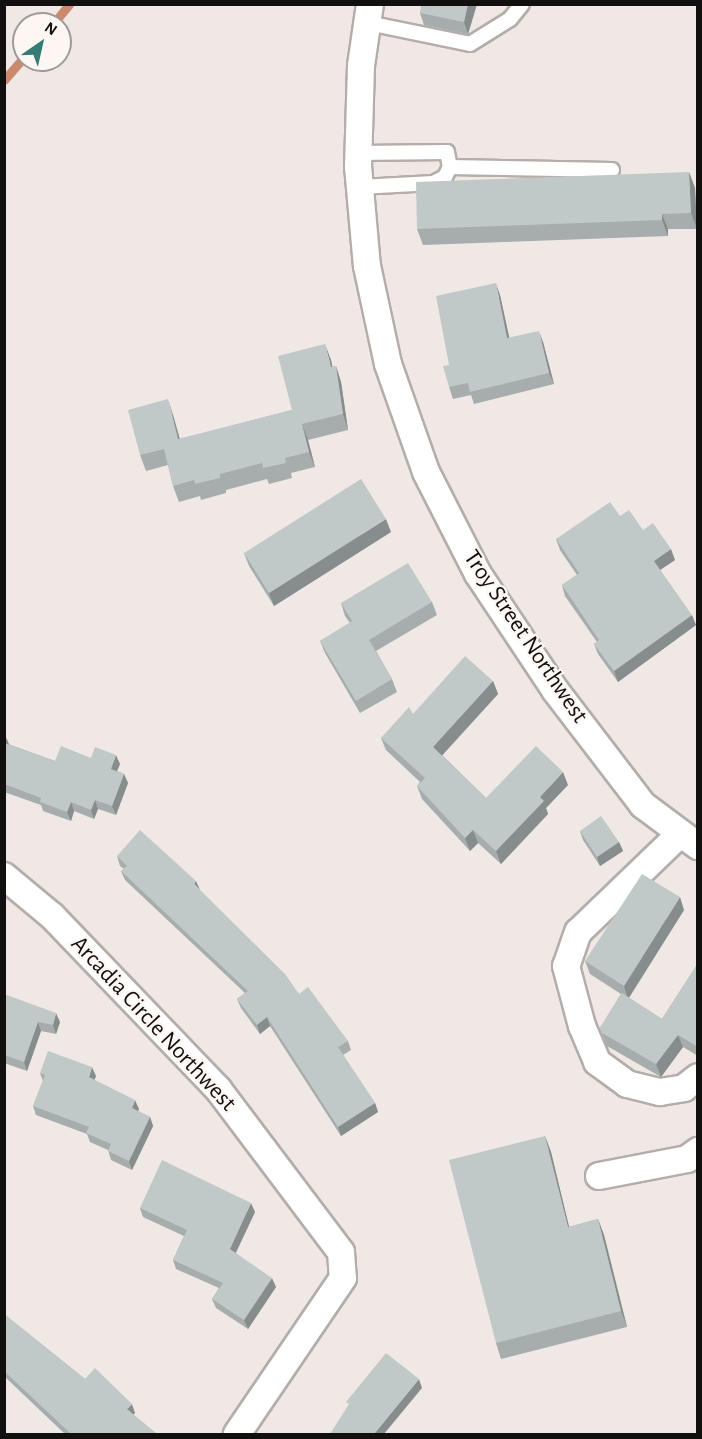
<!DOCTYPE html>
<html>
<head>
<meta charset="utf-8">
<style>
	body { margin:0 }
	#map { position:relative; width:702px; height:1439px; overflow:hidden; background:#f0e8e5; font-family:"Alegreya Sans",sans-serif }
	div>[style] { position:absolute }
	.stream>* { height:9px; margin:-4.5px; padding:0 4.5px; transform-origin:4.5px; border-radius:4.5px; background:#cb8a6d }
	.roads { filter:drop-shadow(2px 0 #b4adaa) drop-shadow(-2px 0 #b4adaa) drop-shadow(0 2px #b4adaa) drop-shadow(0 -2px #b4adaa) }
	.lane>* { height:14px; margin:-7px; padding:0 7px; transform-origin:7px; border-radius:7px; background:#fff }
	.street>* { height:26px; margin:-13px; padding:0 13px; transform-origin:13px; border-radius:13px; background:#fff }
	.wall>* { inset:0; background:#a6adac }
	.shaded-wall>* { inset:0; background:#878d8c }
	.building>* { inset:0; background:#c1c9c8 }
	span { translate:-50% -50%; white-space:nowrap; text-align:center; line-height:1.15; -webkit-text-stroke:4.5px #fdf6f2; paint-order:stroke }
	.street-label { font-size:24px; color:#12100f }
	.frame { position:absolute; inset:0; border:6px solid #12100f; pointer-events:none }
	.north { position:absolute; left:12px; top:12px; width:60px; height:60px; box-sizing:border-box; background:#fdf6f2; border:2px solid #9f9a97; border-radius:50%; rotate:34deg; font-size:16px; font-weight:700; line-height:24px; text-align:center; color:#12100f }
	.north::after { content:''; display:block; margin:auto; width:21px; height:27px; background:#357c74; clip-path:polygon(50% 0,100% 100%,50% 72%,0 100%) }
</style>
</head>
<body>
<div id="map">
	<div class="stream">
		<i style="left:53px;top:24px;width:26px;rotate:-51deg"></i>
		<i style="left:4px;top:80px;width:30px;rotate:-49deg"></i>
	</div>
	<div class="roads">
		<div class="lane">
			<i style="left:368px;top:23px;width:104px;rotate:11.6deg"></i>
			<i style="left:470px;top:44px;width:47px;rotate:-32deg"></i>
			<i style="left:510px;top:19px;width:19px;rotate:-51deg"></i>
			<i style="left:358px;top:153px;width:89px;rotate:-0.6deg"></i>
			<i style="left:447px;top:152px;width:15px;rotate:79deg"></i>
			<i style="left:450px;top:167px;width:11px;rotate:117deg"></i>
			<i style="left:445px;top:177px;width:13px;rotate:153deg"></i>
			<i style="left:433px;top:183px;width:73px;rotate:176.9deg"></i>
			<i style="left:450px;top:167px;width:162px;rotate:1.1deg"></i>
		</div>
		<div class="street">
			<i style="left:370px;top:4px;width:63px;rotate:98.3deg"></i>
			<i style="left:361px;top:66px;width:100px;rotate:91.7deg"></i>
			<i style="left:358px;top:166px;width:100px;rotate:84.9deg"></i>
			<i style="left:367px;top:266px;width:100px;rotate:77.9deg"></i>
			<i style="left:388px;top:364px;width:114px;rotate:70.6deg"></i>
			<i style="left:426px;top:472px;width:114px;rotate:63deg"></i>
			<i style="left:478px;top:574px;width:139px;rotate:56.4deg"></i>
			<i style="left:555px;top:690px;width:145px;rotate:52.6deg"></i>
			<i style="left:643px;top:805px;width:69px;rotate:36.7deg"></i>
			<i style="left:680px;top:834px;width:141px;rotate:136.1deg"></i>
			<i style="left:578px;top:932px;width:36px;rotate:109deg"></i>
			<i style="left:566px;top:966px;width:62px;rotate:75.1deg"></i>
			<i style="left:582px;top:1026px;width:39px;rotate:67deg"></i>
			<i style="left:597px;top:1062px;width:37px;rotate:36deg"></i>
			<i style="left:627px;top:1084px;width:34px;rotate:14deg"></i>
			<i style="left:660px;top:1092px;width:24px;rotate:-9deg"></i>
			<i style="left:684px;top:1088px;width:18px;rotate:-38deg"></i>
			<i style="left:4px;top:876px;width:62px;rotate:39.8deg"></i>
			<i style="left:52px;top:916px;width:240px;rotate:46.2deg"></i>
			<i style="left:218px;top:1089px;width:204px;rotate:53deg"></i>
			<i style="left:341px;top:1252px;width:26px;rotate:86deg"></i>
			<i style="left:343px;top:1278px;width:189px;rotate:124.2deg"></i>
			<i style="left:599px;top:1176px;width:90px;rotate:-10.9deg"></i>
			<i style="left:687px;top:1159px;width:14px;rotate:-36deg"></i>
		</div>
	</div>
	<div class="wall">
		<i style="clip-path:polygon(422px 4px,477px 4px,468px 34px,424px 25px,420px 13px)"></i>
		<i style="clip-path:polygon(689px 172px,695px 188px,697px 229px,668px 229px,668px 236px,423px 245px,417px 229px)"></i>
		<i style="clip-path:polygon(500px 295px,509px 338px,543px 342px,554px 384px,474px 404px,471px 395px,453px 399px,449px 387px,449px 365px)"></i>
		<i style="clip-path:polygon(331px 360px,332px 367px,336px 366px,341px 382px,348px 430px,308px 440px,315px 467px,291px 473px,292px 478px,269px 484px,267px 479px,226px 490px,226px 493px,201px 500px,200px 496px,179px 502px,173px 486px,168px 465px,146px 471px,140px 455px,173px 415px,180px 439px,292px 410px)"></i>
		<i style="clip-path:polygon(620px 516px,643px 530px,675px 560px,660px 570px,696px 625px,618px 682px,598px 654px,594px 644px,597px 642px,565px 596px,562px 585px,577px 575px,560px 550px,556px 539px)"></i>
		<i style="clip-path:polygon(391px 532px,274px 606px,249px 566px,244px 553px)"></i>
		<i style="clip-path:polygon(432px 602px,437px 615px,376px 651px,392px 679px,397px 692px,360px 713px,325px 653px,320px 641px,350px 623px,345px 616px,341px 603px)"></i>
		<i style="clip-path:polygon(493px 681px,498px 694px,442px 755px,486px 798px,568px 785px,546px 808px,548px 814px,501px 864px,478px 843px,470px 851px,422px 799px,417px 786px,420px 782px,386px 750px,381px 738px,413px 714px)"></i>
		<i style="clip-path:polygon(4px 734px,8px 744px,55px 761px,91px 758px,120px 764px,117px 771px,124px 774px,128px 783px,116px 815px,98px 809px,94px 819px,74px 811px,71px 821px,43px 811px,41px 805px,4px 792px)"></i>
		<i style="clip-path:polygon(580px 831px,619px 842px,623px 851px,600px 866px,583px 840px)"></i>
		<i style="clip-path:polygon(117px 856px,200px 890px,299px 994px,348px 1041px,351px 1050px,343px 1055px,375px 1103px,378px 1112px,341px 1136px,270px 1026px,260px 1034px,241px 1008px,237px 999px,245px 993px,125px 880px,121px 871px,124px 869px,120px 866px)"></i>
		<i style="clip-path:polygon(684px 910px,629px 998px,662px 1019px,698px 963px,698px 1056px,683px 1047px,661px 1077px,607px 1046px,600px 1028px,621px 994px,590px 974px,585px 961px)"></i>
		<i style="clip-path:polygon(4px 994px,60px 1022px,56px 1034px,41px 1031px,27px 1071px,4px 1063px)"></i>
		<i style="clip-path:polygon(40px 1073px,96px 1076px,94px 1080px,139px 1109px,138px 1111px,150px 1117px,153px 1126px,132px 1170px,111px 1160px,108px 1150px,90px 1142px,87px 1134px,36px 1115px,33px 1106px,43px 1081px)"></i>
		<i style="clip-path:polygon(545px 1136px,551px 1152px,569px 1227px,598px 1219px,604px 1235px,627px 1327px,501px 1359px,496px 1343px)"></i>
		<i style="clip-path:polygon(140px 1208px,255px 1212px,236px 1253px,276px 1287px,248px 1329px,216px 1308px,212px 1299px,219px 1288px,176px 1269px,173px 1260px,184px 1236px,143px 1217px)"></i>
		<i style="clip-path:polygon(4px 1314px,85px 1379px,135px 1413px,133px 1415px,157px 1434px,65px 1434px,4px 1376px)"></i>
	</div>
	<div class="shaded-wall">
		<i style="clip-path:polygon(468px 4px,477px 4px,468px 34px,464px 22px)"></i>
		<i style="clip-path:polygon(689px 172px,695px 188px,697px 229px,691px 213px)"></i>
		<i style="clip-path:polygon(662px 214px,668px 229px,668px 236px,662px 220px)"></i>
		<i style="clip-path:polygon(496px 283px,500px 295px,512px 350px,507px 338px)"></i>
		<i style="clip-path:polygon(539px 331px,543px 342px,554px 384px,549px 373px)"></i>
		<i style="clip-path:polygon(325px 344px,331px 360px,336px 383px,331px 367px)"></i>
		<i style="clip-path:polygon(336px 366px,341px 382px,348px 430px,343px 414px)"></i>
		<i style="clip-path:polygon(168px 399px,173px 415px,184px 455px,178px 439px)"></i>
		<i style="clip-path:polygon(302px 424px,308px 440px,315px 467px,309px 452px)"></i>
		<i style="clip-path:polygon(386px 519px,391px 532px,274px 606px,269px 593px)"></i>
		<i style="clip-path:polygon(671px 549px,675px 560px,657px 572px,654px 561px)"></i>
		<i style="clip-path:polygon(692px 615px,696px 625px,618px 682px,614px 671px)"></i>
		<i style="clip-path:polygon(493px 681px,498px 694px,438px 760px,433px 747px)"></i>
		<i style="clip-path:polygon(5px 735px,9px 744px,6px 751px,4px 747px)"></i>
		<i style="clip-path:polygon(116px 755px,120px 764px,114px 778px,111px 769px)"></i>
		<i style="clip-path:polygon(563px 772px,568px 785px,546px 808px,548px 814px,501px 864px,496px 851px,540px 797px)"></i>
		<i style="clip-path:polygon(124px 774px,128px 783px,116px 815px,112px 806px)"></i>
		<i style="clip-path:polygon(95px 800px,98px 809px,94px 819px,91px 810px)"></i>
		<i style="clip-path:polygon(71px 802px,74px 811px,71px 821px,67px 812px)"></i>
		<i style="clip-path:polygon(473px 830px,478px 843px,470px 851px,465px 838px)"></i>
		<i style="clip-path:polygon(619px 842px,623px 851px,600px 866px,597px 857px)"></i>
		<i style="clip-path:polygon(196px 881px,200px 890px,194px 884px)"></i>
		<i style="clip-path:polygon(680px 897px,684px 910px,628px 999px,624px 986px)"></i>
		<i style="clip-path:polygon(56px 1013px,60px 1022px,56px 1034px,53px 1025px)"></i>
		<i style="clip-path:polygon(267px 1017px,270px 1026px,260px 1034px,257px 1025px)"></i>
		<i style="clip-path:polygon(38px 1022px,41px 1031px,27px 1071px,24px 1062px)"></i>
		<i style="clip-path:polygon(678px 1035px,683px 1047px,661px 1077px,656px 1064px)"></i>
		<i style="clip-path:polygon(92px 1067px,96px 1076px,92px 1086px,89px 1077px)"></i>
		<i style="clip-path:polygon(135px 1100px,139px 1109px,135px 1117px,132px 1108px)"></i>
		<i style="clip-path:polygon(375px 1103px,378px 1112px,341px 1136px,338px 1127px)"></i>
		<i style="clip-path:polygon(150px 1117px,153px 1126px,132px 1170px,129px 1161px)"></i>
		<i style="clip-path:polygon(545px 1136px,551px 1152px,573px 1243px,568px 1227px)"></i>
		<i style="clip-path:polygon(251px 1203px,255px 1212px,233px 1258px,230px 1249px)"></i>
		<i style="clip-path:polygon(598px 1219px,604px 1235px,627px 1327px,621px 1311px)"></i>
		<i style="clip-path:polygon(272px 1278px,276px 1287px,248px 1329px,244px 1320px)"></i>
		<i style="clip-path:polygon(419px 1379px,422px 1388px,384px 1434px,374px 1434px)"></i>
		<i style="clip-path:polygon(132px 1404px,135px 1413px,130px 1418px,127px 1409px)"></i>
	</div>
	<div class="building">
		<i style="clip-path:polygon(422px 4px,468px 4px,464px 22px,420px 13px)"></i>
		<i style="clip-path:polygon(689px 172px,691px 213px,662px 214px,662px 220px,417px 229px,416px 182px)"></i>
		<i style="clip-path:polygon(496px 283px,507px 338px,539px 331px,549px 373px,470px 392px,468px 383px,449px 387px,443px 366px,449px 365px,436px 296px)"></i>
		<i style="clip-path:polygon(325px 344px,331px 367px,336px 366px,343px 414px,302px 424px,309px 452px,285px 458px,286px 463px,263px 468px,262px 463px,220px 474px,220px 478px,195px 484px,194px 480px,173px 486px,164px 449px,140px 455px,128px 410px,168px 399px,178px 439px,292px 410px,278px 356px)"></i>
		<i style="clip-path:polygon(361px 479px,386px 519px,269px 593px,244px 553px)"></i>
		<i style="clip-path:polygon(610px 502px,620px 516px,629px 510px,643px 530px,653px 523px,671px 549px,654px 561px,692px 615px,614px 671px,594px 644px,599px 640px,562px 585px,579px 573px,556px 539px)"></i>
		<i style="clip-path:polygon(408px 563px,432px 602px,369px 640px,392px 679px,356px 701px,320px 641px,352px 621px,341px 603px)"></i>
		<i style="clip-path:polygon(465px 656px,493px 681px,433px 747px,486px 798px,536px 746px,563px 772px,540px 797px,544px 801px,496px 851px,473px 830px,465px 838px,417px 786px,425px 778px,381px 738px,409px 707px,413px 714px)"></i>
		<i style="clip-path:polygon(4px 743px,55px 761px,61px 746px,91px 758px,95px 747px,116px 755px,111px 769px,124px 774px,112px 806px,95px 800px,91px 810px,71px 802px,67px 812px,40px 802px,41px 798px,4px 784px)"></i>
		<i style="clip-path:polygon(601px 816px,619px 842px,597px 857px,580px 831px)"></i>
		<i style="clip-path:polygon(140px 830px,196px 881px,194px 884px,285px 974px,299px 994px,308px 987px,348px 1041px,338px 1047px,375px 1103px,338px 1127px,267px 1017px,257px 1025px,237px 999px,248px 991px,121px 871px,127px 866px,117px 856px)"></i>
		<i style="clip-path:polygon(642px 874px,680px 897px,624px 986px,585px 961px)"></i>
		<i style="clip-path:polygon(698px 963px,698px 1047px,678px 1035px,656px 1064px,602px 1033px,600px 1028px,622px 993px,662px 1019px)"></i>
		<i style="clip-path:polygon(4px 994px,56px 1013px,53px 1025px,38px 1022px,24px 1062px,4px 1055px)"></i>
		<i style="clip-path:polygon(48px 1051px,92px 1067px,89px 1077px,135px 1100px,132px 1108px,150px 1117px,129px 1161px,108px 1151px,111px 1144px,86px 1133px,89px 1127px,33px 1106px,45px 1075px,40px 1073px)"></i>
		<i style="clip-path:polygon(545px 1136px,568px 1227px,598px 1219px,621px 1311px,496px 1343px,449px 1160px)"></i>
		<i style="clip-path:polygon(162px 1160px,251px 1203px,230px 1249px,272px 1278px,244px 1320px,212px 1299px,223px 1283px,173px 1260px,187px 1230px,140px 1208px)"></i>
		<i style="clip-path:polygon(4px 1314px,85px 1379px,95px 1368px,132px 1404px,127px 1409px,157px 1434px,71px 1434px,4px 1371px)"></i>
		<i style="clip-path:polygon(386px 1353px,419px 1379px,374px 1434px,330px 1434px,349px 1404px,346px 1402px)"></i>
	</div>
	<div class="street-label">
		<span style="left:525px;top:637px;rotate:56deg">Troy Street Northwest</span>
		<span style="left:153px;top:1024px;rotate:47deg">Arcadia Circle Northwest</span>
	</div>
	<div class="frame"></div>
	<div class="north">N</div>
</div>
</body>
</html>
